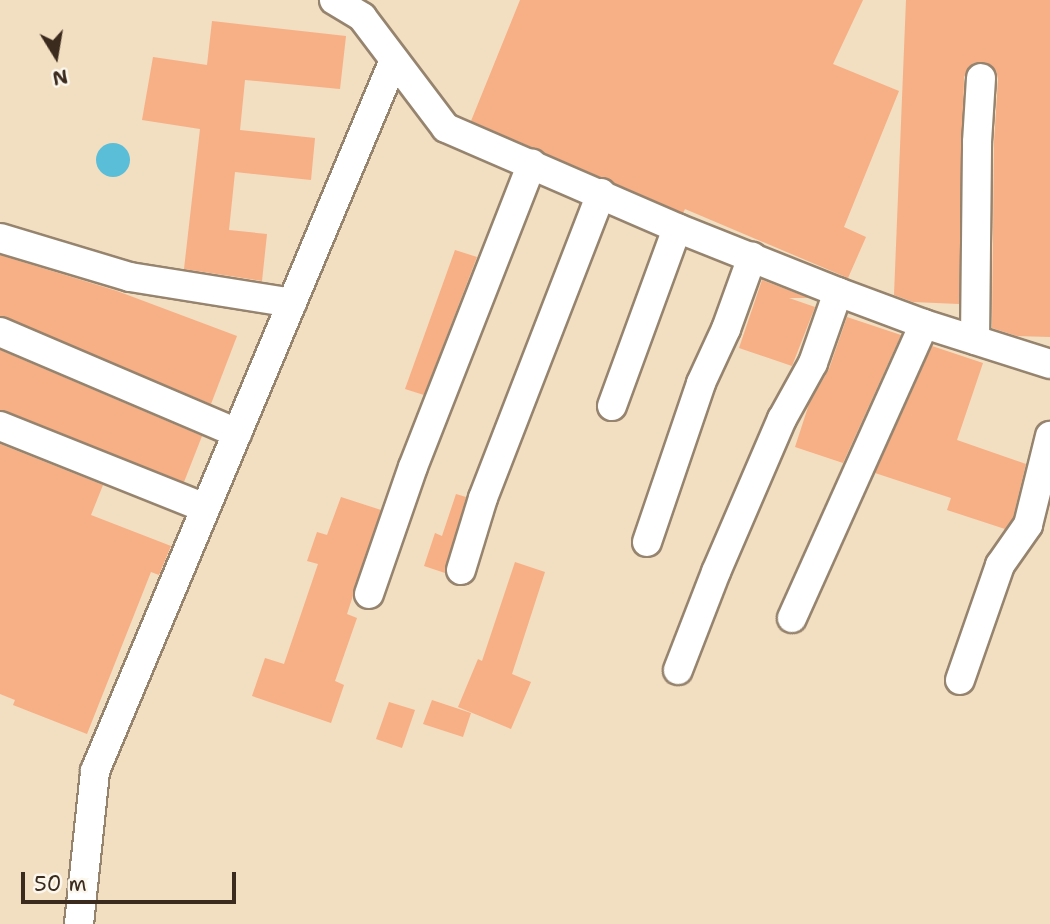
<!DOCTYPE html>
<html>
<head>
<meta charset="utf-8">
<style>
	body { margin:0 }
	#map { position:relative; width:1050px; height:924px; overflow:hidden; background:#f2dec0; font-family:"Shantell Sans",sans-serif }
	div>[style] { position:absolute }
	.water>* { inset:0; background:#5abed8 }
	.round { border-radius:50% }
	.building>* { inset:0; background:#f7af85 }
	.roads { filter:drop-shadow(2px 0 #96846f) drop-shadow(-2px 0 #96846f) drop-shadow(0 2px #96846f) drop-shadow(0 -2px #96846f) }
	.street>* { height:28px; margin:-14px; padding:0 14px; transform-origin:14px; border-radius:14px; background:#fff }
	span { translate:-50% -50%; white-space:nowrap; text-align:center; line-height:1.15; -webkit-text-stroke:5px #fbf7ec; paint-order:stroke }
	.north { position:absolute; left:21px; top:21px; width:70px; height:70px; -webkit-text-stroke:5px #fbf7ec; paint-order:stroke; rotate:169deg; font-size:19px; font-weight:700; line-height:28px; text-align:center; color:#3b2a1e }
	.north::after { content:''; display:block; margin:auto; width:24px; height:32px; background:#3b2a1e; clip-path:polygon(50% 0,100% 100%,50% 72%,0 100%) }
	.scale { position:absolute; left:21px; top:872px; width:215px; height:32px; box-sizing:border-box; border:4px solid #3b2a1e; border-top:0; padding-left:9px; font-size:21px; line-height:24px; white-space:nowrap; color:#3b2a1e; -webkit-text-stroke:5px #fbf7ec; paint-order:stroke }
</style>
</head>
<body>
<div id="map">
	<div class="water">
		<i class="round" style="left:96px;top:143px;width:34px;height:34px"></i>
	</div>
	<div class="building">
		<i style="clip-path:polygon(520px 0,863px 0,833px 64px,899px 91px,844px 227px,866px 237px,848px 278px,685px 209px,683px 213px,471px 121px)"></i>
		<i style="clip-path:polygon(906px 0,1050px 0,1050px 337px,1017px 336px,992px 328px,994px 143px,998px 79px,996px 70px,983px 62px,973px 63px,964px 77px,959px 304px,913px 302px,894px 295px)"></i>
		<i style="clip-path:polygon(212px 21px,346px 36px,340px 89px,245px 80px,240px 130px,315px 138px,311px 180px,235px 172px,229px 230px,267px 234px,262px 281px,184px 269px,200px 129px,142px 120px,153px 57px,207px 65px)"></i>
		<i style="clip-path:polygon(455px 250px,477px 257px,424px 395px,405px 389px)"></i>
		<i style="clip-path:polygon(0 255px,117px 291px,237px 336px,211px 404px,0 316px)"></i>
		<i style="clip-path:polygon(762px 280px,809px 298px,789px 298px,815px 307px,792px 366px,739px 348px)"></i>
		<i style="clip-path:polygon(847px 317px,901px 335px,843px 463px,795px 447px,809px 404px,829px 369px)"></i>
		<i style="clip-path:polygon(932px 346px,983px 363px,957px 440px,1026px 464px,1013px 518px,1005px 529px,947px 510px,951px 498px,875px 473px)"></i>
		<i style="clip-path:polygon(0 350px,202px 436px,184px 482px,0 410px)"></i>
		<i style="clip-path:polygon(0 444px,103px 485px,91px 515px,171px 546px,159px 575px,151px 572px,87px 734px,13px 705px,15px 700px,0 694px)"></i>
		<i style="clip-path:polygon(456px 494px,466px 497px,445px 573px,424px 566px,435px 533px,442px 536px)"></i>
		<i style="clip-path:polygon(341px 497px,381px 510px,347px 614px,357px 618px,335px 681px,344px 685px,331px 723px,252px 696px,265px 658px,284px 664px,318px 564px,307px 561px,317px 532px,327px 535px)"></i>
		<i style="clip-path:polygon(515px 562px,545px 572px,512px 674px,531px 682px,511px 729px,458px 707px,478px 659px,482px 661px)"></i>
		<i style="clip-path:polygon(432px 700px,471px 713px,463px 737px,423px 724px)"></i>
		<i style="clip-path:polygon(389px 702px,415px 710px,402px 748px,376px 739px)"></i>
	</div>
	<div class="roads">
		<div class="street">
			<i style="left:334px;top:0;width:33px;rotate:31deg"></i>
			<i style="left:362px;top:17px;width:139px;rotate:52.9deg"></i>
			<i style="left:446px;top:128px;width:252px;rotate:23.4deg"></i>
			<i style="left:677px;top:228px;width:173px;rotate:21.7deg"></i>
			<i style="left:838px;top:292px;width:92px;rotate:20.4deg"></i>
			<i style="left:924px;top:324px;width:132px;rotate:17.6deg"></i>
			<i style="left:0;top:238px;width:136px;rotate:16.7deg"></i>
			<i style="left:130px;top:277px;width:164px;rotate:9.1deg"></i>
			<i style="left:0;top:332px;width:258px;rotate:23.1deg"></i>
			<i style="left:975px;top:340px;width:198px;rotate:-89.4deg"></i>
			<i style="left:977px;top:142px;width:64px;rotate:-86.4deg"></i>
			<i style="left:612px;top:406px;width:189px;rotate:-69.9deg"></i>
			<i style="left:0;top:426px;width:221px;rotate:21.8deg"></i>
			<i style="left:647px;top:542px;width:168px;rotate:-71.2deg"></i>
			<i style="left:701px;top:383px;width:60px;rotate:-65.2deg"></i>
			<i style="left:726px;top:329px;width:77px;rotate:-70.1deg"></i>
			<i style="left:461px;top:570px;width:75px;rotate:-73deg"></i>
			<i style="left:483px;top:498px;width:327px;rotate:-68.8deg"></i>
			<i style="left:369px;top:594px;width:134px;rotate:-70.9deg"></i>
			<i style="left:413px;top:467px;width:326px;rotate:-68.6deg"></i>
			<i style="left:792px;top:618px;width:322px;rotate:-65.8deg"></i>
			<i style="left:678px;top:670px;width:105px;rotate:-68.8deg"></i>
			<i style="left:716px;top:572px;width:167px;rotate:-66.7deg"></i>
			<i style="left:782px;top:419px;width:64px;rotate:-61deg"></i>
			<i style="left:813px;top:363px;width:75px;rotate:-70.6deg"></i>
			<i style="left:960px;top:680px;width:122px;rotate:-70.8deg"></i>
			<i style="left:1000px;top:565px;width:49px;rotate:-55deg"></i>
			<i style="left:1028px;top:525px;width:92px;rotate:-76.1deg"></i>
			<i style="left:79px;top:924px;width:154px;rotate:-84deg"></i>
			<i style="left:95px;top:771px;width:771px;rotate:-67.19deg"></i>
		</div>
	</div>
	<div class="north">N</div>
	<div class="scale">50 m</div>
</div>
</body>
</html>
